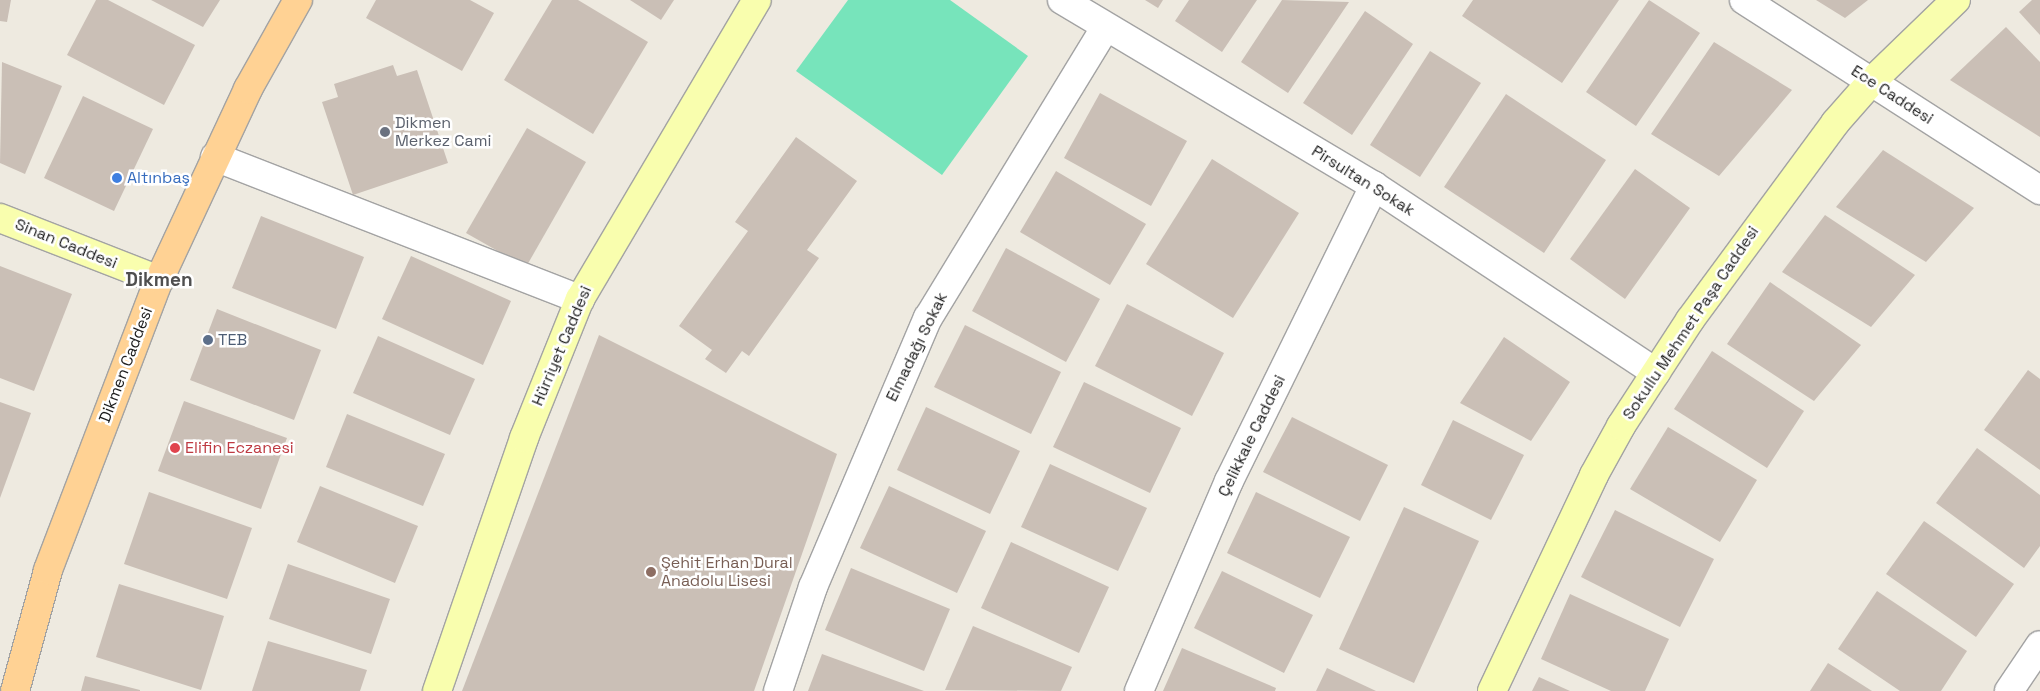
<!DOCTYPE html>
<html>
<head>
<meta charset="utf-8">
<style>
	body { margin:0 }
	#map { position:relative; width:2040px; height:691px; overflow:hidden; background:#eeeae0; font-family:"Space Grotesk",sans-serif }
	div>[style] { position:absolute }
	.pitch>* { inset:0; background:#77e4bb }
	.building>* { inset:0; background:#cabfb6 }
	.roads { filter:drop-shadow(1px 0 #a3a3a3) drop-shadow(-1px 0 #a3a3a3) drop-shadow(0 1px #a3a3a3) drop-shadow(0 -1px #a3a3a3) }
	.street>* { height:28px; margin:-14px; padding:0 14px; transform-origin:14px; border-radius:14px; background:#fff }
	.secondary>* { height:28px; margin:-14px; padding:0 14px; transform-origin:14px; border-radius:14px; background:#f9feae }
	.primary>* { height:28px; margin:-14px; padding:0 14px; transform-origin:14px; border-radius:14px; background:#ffd294 }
	.dots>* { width:14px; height:14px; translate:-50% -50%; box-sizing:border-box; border:2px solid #fff; border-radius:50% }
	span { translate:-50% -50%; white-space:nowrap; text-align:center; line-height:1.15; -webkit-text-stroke:5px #fff; paint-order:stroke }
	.street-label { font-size:16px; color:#1c1c1c }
	.worship-label { font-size:16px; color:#5b616d }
	.left { translate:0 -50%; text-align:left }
	.shop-label { font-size:16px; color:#366cbe }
	.service-label { font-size:16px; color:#4e5e75 }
	.health-label { font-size:16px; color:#be3a42 }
	.education-label { font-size:16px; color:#785e54 }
	.quarter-label { font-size:19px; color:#4f4f4f; font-weight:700 }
</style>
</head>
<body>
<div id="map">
	<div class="pitch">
		<i style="clip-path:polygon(848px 0,950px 0,1028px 56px,942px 175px,796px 71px)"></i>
	</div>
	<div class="building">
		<i style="clip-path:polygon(0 0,11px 0,7px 22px,0 21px)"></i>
		<i style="clip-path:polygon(96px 0,108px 0,195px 45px,164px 105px,67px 55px)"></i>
		<i style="clip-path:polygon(151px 0,220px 0,203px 27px)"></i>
		<i style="clip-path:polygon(376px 0,470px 0,494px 13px,462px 71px,366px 18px)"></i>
		<i style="clip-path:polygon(552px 0,578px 0,648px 42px,593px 134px,504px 80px)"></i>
		<i style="clip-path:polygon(630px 0,674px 0,661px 20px)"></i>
		<i style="clip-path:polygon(1145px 0,1163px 0,1158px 8px)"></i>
		<i style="clip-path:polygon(1189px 0,1257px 0,1222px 52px,1175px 21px)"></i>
		<i style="clip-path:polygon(1282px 0,1349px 2px,1288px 93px,1241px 62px)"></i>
		<i style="clip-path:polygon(1473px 0,1619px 0,1562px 83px,1462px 16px)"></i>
		<i style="clip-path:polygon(1649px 0,1700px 33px,1636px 126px,1586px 92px)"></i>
		<i style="clip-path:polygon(1816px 0,1868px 0,1845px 18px)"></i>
		<i style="clip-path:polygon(2032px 0,2040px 0,2040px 35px,2019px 12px)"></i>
		<i style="clip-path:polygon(1365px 11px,1413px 44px,1352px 135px,1303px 103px)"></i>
		<i style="clip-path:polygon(2006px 27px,2040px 62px,2040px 137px,1950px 80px)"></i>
		<i style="clip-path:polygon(1714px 42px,1792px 90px,1719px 176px,1651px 134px)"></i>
		<i style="clip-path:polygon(1430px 51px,1481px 83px,1420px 177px,1370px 145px)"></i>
		<i style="clip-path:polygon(2px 62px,62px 86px,25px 174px,0 163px)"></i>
		<i style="clip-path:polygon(393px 65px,397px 76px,417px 70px,448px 163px,353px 195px,322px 102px,338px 97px,334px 84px)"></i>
		<i style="clip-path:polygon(1100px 93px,1187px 141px,1151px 206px,1064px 158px)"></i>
		<i style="clip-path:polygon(1506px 94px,1606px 160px,1544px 253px,1444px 187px)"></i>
		<i style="clip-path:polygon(83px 96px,153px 129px,114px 211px,44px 178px)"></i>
		<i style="clip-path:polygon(527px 128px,586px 162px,526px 267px,466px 233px)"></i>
		<i style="clip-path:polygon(796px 137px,857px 181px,807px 250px,819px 258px,749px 356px,742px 351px,726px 373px,705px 359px,712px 350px,679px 326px,748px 231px,735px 222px)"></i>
		<i style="clip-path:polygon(1883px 150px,1974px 208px,1926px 262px,1836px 207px)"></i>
		<i style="clip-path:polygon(1212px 159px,1299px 213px,1233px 318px,1146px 264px)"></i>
		<i style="clip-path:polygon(1635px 169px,1690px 208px,1625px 299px,1570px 259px)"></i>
		<i style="clip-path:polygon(1056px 171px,1146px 224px,1110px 285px,1020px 232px)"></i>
		<i style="clip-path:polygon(1825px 215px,1915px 275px,1871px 327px,1782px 272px)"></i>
		<i style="clip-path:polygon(261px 216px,364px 257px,336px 329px,232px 288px)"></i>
		<i style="clip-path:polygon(1006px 248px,1100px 299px,1066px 362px,972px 311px)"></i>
		<i style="clip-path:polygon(411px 256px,511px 301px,483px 365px,382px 319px)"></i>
		<i style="clip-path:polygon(0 266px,72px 294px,34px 391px,0 378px)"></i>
		<i style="clip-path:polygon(1770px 282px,1861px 345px,1814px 401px,1727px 344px)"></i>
		<i style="clip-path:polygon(1127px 304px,1224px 353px,1192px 416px,1095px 366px)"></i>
		<i style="clip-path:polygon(217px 309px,321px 350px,294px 420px,190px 380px)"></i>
		<i style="clip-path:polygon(965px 325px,1061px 372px,1031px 434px,934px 387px)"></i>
		<i style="clip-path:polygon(599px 335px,837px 454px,754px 691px,462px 691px)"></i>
		<i style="clip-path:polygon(378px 336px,475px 379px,450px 435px,353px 393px)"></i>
		<i style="clip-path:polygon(1504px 337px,1570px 382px,1531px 441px,1460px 403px)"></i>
		<i style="clip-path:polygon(1712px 351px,1804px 411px,1767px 468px,1674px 409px)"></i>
		<i style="clip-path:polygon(2028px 370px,2040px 379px,2040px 470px,1984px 430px)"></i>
		<i style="clip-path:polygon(1084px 382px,1181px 428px,1150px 493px,1053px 447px)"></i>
		<i style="clip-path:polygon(184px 401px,287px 438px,261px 509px,158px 471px)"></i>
		<i style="clip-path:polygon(0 402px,31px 413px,0 498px)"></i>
		<i style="clip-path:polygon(926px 407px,1020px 451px,990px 514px,897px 470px)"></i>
		<i style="clip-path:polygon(347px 414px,445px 454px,423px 506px,326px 467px)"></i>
		<i style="clip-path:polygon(1292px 417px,1388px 465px,1360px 521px,1263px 472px)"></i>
		<i style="clip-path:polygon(1453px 420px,1524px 455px,1491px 520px,1421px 485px)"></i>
		<i style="clip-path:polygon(1668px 427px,1757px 480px,1720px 542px,1630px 489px)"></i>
		<i style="clip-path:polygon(1977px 448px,2040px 495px,2040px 546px,2024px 568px,1936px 503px)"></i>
		<i style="clip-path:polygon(1050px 464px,1147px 508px,1118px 571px,1021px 527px)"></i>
		<i style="clip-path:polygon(320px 486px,418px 526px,395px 583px,297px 542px)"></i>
		<i style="clip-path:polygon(889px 486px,986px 531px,957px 593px,860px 548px)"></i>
		<i style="clip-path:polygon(149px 492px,252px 528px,227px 599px,124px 564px)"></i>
		<i style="clip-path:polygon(1256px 492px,1350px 537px,1320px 598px,1227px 553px)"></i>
		<i style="clip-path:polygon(1404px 507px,1479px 541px,1414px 683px,1339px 649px)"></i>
		<i style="clip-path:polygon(1615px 510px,1714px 559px,1680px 627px,1581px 577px)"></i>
		<i style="clip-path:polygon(1924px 521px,2014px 584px,1976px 637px,1886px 574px)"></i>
		<i style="clip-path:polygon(1011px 542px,1109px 587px,1079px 653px,981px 608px)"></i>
		<i style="clip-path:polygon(288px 564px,390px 599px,371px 654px,269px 619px)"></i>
		<i style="clip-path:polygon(851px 568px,950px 609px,924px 671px,825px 630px)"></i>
		<i style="clip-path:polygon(1222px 571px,1313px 615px,1284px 673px,1194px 628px)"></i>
		<i style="clip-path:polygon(119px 584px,224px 616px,201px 690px,96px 657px)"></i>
		<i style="clip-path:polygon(1877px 591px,1967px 651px,1941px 691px,1900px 691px,1838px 649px)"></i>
		<i style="clip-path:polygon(1570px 594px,1669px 639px,1645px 691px,1611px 691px,1541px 659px)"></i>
		<i style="clip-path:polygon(973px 626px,1072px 667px,1061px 691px,945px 690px)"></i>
		<i style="clip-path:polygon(268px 641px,367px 670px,360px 691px,252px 691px)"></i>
		<i style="clip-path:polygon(1182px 648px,1276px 688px,1275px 691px,1163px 691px)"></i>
		<i style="clip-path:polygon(822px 654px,924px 691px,808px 691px)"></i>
		<i style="clip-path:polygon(1828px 663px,1872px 691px,1810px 691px)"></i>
		<i style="clip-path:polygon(1327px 668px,1376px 691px,1316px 691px)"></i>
		<i style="clip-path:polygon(85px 676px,140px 690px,140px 691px,81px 691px)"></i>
		<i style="clip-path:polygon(1539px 677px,1570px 691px,1532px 691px)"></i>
	</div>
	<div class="roads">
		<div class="street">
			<i style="left:1062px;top:0;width:363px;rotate:30.8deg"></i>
			<i style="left:1374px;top:186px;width:338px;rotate:33.5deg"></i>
			<i style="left:1744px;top:0;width:352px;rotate:32.7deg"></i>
			<i style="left:215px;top:157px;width:392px;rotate:21.3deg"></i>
			<i style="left:778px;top:691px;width:110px;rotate:-71.4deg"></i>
			<i style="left:813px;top:587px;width:293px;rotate:-66.9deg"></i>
			<i style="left:928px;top:318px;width:340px;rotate:-58.6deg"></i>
			<i style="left:1139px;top:691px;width:228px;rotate:-66.8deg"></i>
			<i style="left:1229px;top:481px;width:329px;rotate:-63.8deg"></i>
			<i style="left:2009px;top:691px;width:55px;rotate:-56deg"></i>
		</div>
		<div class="secondary">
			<i style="left:0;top:218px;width:171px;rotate:21.3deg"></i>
			<i style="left:437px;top:691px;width:268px;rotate:-71deg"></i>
			<i style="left:524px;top:438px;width:150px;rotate:-68.1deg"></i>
			<i style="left:580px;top:299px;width:347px;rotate:-59.4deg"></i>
			<i style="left:1492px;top:691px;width:239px;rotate:-64.7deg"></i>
			<i style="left:1594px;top:475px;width:56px;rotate:-61.1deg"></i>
			<i style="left:1621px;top:426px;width:126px;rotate:-56.9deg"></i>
			<i style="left:1690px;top:320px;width:245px;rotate:-53.6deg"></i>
			<i style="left:1835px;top:123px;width:55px;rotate:-48.7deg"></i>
			<i style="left:1871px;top:82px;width:118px;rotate:-44deg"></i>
		</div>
		<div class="primary">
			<i style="left:15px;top:691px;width:125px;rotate:-74.7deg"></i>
			<i style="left:48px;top:570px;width:311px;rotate:-69.1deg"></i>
			<i style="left:159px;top:280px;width:211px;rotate:-65deg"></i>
			<i style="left:248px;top:89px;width:102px;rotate:-60.7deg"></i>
		</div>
	</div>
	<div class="dots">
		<i style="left:385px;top:132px;background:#6b7280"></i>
		<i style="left:117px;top:178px;background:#3f7fe0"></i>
		<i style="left:208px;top:340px;background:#5c6f8a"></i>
		<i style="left:175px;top:448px;background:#e0444e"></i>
		<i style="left:651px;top:572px;background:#8d6e63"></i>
	</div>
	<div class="street-label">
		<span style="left:1892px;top:95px;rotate:33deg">Ece Caddesi</span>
		<span style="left:1363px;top:181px;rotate:32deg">Pirsultan Sokak</span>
		<span style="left:66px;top:244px;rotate:22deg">Sinan Caddesi</span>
		<span style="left:1691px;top:323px;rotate:-56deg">Sokullu Mehmet Paşa Caddesi</span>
		<span style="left:562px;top:346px;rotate:-67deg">Hürriyet Caddesi</span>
		<span style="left:917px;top:347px;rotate:-64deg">Elmadağı Sokak</span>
		<span style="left:126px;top:365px;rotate:-69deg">Dikmen Caddesi</span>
		<span style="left:1252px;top:436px;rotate:-64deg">Çelikkale Caddesi</span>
	</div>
	<div class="worship-label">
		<span class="left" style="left:395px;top:132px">Dikmen<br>Merkez Cami</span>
	</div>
	<div class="shop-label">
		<span class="left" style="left:127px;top:178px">Altınbaş</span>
	</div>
	<div class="service-label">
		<span class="left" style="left:218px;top:340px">TEB</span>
	</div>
	<div class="health-label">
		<span class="left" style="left:185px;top:448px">Elifin Eczanesi</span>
	</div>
	<div class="education-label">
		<span class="left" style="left:661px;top:572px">Şehit Erhan Dural<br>Anadolu Lisesi</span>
	</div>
	<div class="quarter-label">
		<span style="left:159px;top:280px">Dikmen</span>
	</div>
</div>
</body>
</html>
